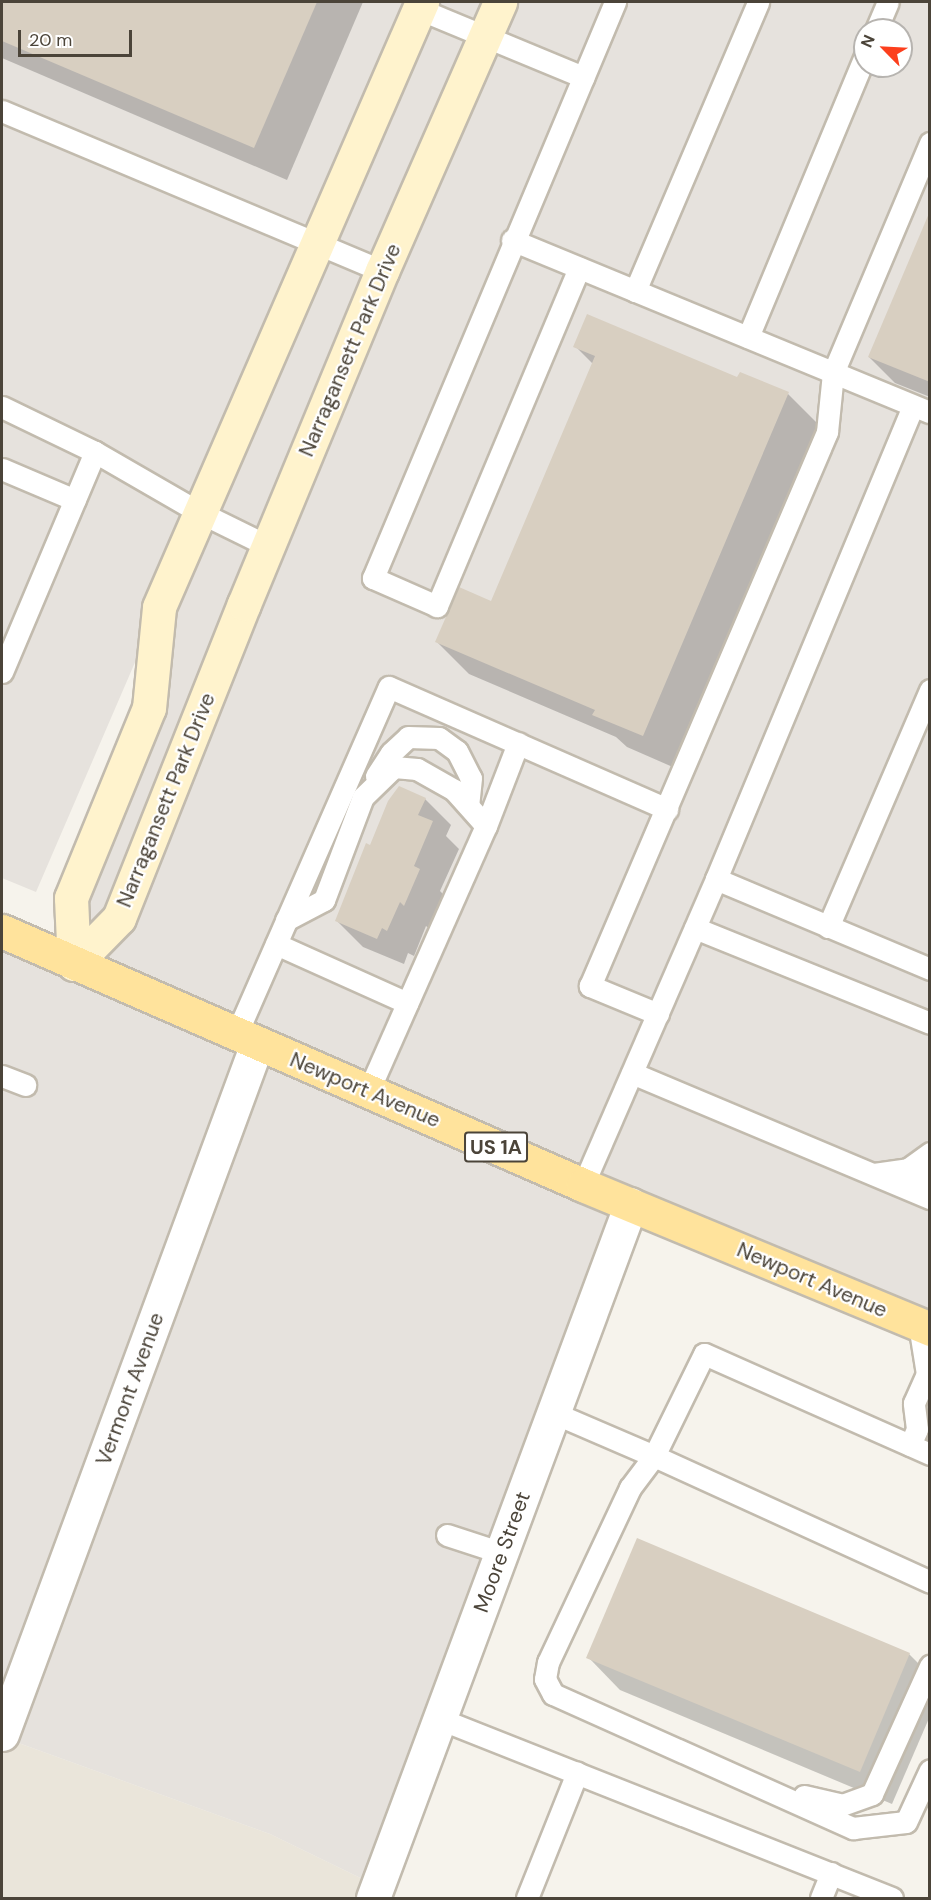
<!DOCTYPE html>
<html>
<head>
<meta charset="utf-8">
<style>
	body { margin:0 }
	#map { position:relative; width:931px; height:1900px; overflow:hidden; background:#f6f3ec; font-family:"DM Sans",sans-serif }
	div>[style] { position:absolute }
	.residential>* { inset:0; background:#eae5da }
	.industrial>* { inset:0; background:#e6e2dd }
	.shadow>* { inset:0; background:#0003 }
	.building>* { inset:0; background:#d8cfc1 }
	.roads { filter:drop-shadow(2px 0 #c2bbae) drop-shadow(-2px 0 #c2bbae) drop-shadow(0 2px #c2bbae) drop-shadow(0 -2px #c2bbae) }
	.lane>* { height:21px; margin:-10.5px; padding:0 10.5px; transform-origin:10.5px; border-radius:10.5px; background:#fff }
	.street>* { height:33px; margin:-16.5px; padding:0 16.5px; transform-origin:16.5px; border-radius:16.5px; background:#fff }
	.secondary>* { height:33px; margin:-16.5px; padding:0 16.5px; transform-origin:16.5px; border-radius:16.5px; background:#fff3cd }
	.primary>* { height:33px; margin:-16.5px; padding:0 16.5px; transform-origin:16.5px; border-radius:16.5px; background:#ffe39c }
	span { translate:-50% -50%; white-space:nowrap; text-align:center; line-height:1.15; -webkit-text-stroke:4.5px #fff; paint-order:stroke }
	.shield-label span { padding:2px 4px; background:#fff; border:2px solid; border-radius:4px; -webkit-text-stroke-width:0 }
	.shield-label { font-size:20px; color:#4b4439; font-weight:700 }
	.street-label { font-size:21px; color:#4b4439 }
	.frame { position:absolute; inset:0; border:3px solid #4b4439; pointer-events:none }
	.north { position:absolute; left:853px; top:18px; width:60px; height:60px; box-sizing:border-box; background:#fff; border:2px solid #b7b4b0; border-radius:50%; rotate:294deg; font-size:16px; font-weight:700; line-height:24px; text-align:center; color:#4b4439 }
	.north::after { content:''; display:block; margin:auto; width:21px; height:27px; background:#fc3f1d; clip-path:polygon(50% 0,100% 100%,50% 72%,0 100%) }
	.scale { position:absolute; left:18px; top:30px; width:114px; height:27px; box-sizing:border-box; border:3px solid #4b4439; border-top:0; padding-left:8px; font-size:18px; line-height:21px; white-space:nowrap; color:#4b4439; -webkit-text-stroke:4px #fff; paint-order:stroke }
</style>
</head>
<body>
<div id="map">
	<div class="residential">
		<i style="clip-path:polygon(2px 1737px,270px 1834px,377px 1886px,374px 1898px,2px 1898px)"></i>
	</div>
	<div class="industrial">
		<i style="clip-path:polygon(evenodd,2px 2px,929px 2px,929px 1325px,641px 1210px,377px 1886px,270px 1834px,2px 1737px,2px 929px,74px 964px,71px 898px,121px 777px,158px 609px,36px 892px,2px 878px,2px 2px,865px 30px,901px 30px,901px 66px,865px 66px,865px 30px)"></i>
	</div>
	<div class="shadow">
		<i style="clip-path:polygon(2px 2px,363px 2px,287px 180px,2px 58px)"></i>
		<i style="clip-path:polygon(930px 214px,930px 397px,895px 383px,869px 357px)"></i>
		<i style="clip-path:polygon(575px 346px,738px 379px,788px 394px,820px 426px,675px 768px,627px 747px,616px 737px,469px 674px,437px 642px,492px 603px,593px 364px)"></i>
		<i style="clip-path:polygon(425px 799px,451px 825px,446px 836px,459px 849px,440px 891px,445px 896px,431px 930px,426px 926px,414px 956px,408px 953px,404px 964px,363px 947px,337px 921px,370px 847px)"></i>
		<i style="clip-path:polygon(909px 1654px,930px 1675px,930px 1716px,892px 1804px,620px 1690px,588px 1657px)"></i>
	</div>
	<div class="building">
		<i style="clip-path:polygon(2px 2px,317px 2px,254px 148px,2px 41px)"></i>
		<i style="clip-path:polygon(930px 211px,930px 382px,868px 357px)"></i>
		<i style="clip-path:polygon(587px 314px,737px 377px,740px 372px,789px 392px,643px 736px,592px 715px,595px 710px,435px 642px,459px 587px,491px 601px,595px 356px,573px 347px)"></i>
		<i style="clip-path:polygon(399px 786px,426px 798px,418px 815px,433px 821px,414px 866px,420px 869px,404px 906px,400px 902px,387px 931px,382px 928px,377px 939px,335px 921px,366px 843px,370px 845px,388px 801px)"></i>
		<i style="clip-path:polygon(637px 1538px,910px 1653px,860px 1772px,586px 1658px)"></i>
	</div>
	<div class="roads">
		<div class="lane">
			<i style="left:419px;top:9px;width:178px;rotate:22.5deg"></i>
			<i style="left:876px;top:30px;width:30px;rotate:-67deg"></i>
			<i style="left:2px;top:111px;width:412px;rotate:22.8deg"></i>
			<i style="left:512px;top:240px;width:452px;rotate:22.4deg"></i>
			<i style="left:579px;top:268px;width:367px;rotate:112.8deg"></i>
			<i style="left:437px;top:606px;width:70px;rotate:-156.4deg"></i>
			<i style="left:373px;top:578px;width:625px;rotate:-67.21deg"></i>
			<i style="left:635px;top:291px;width:314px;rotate:-66.9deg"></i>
			<i style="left:748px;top:337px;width:304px;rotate:-67.4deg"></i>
			<i style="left:913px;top:406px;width:512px;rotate:112.61deg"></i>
			<i style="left:716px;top:879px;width:232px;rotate:22.8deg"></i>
			<i style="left:2px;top:407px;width:103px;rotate:25.8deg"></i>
			<i style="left:95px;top:452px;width:120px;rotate:30deg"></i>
			<i style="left:199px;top:512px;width:77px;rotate:26.2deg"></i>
			<i style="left:2px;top:469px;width:79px;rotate:23deg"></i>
			<i style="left:2px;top:672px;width:239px;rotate:-67.1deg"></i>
			<i style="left:376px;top:776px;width:27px;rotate:-57deg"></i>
			<i style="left:391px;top:753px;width:23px;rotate:-43deg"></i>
			<i style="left:408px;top:737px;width:31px;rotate:2deg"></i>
			<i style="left:439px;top:738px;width:22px;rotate:36deg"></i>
			<i style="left:457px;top:751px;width:30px;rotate:63deg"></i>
			<i style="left:471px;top:778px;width:27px;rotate:96deg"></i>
			<i style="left:286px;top:920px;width:43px;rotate:-27.8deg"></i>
			<i style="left:324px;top:900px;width:110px;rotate:-69.3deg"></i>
			<i style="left:363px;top:797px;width:43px;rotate:-44.1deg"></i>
			<i style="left:394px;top:767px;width:23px;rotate:5deg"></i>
			<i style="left:417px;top:769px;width:43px;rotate:29.6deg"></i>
			<i style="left:454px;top:790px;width:48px;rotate:48.4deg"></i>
			<i style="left:828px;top:927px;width:258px;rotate:-66.7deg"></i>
			<i style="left:695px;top:928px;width:253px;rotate:22deg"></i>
			<i style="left:276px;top:944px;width:144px;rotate:24.2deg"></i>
			<i style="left:658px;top:1014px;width:74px;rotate:-157.6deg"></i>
			<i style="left:590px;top:986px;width:603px;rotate:-66.84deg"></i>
			<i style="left:827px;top:432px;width:59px;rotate:-84.2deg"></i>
			<i style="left:833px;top:373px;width:250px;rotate:-67.1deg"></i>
			<i style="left:236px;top:1035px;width:380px;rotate:-66.3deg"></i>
			<i style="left:389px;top:687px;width:304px;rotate:23.7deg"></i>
			<i style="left:632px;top:1073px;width:323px;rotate:22.8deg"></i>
			<i style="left:2px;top:1076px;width:25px;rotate:21deg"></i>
			<i style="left:368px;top:1092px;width:291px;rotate:-66.1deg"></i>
			<i style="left:486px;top:826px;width:89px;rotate:-68.9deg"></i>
			<i style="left:908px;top:1169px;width:24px;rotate:24deg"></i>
			<i style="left:874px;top:1174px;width:34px;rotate:-8deg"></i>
			<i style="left:908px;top:1169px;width:27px;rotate:-36deg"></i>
			<i style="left:583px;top:1185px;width:334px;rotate:-66.5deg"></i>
			<i style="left:554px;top:1413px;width:109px;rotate:23.3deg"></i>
			<i style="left:654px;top:1456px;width:303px;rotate:24.5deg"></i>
			<i style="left:910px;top:1445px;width:17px;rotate:-66deg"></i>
			<i style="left:917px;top:1429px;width:26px;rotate:-97deg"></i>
			<i style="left:914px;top:1403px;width:32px;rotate:-66deg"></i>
			<i style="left:927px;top:1374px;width:51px;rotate:-99.1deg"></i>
			<i style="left:930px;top:1454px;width:247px;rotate:-156.1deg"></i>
			<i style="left:704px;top:1354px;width:114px;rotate:116.1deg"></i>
			<i style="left:654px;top:1456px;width:40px;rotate:127deg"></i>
			<i style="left:630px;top:1488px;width:192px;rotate:115.2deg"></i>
			<i style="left:548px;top:1662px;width:17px;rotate:100deg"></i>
			<i style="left:545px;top:1679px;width:17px;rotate:62deg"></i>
			<i style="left:553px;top:1694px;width:329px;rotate:24.1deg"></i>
			<i style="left:853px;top:1828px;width:53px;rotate:-6.5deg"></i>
			<i style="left:906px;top:1822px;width:57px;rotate:-65.2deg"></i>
			<i style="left:447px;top:1535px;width:58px;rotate:18.1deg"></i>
			<i style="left:440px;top:1719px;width:486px;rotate:21.6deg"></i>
			<i style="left:804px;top:1796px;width:39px;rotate:13deg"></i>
			<i style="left:842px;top:1805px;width:32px;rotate:-20deg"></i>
			<i style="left:872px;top:1794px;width:141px;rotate:-65.6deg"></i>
			<i style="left:527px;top:1898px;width:135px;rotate:-68.2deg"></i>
			<i style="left:821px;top:1898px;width:27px;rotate:-68deg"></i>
		</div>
		<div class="street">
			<i style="left:2px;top:1734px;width:736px;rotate:-69.72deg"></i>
			<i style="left:373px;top:1898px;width:740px;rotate:-69.61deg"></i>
		</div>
		<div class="secondary">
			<i style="left:74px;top:964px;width:64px;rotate:-45.6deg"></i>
			<i style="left:119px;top:918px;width:338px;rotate:-68.3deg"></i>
			<i style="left:244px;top:604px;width:360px;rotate:-67.5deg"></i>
			<i style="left:382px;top:271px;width:294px;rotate:-66.3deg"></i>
			<i style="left:74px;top:964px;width:66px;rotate:-92.6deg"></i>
			<i style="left:71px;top:898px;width:205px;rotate:-67.7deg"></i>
			<i style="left:149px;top:708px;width:101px;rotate:-84.3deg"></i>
			<i style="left:159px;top:607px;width:660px;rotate:-66.5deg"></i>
		</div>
		<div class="primary">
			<i style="left:2px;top:931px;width:634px;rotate:23.61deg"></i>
			<i style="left:583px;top:1185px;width:376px;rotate:22.5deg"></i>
		</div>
	</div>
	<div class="shield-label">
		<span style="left:496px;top:1147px">US 1A</span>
	</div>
	<div class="street-label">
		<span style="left:350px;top:350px;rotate:-67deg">Narragansett Park Drive</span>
		<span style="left:166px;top:800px;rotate:-68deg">Narragansett Park Drive</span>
		<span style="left:365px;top:1090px;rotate:23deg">Newport Avenue</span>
		<span style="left:812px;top:1280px;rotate:23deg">Newport Avenue</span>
		<span style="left:130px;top:1389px;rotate:-70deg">Vermont Avenue</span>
		<span style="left:502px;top:1552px;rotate:-70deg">Moore Street</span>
	</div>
	<div class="frame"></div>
	<div class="north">N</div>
	<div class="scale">20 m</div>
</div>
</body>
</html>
